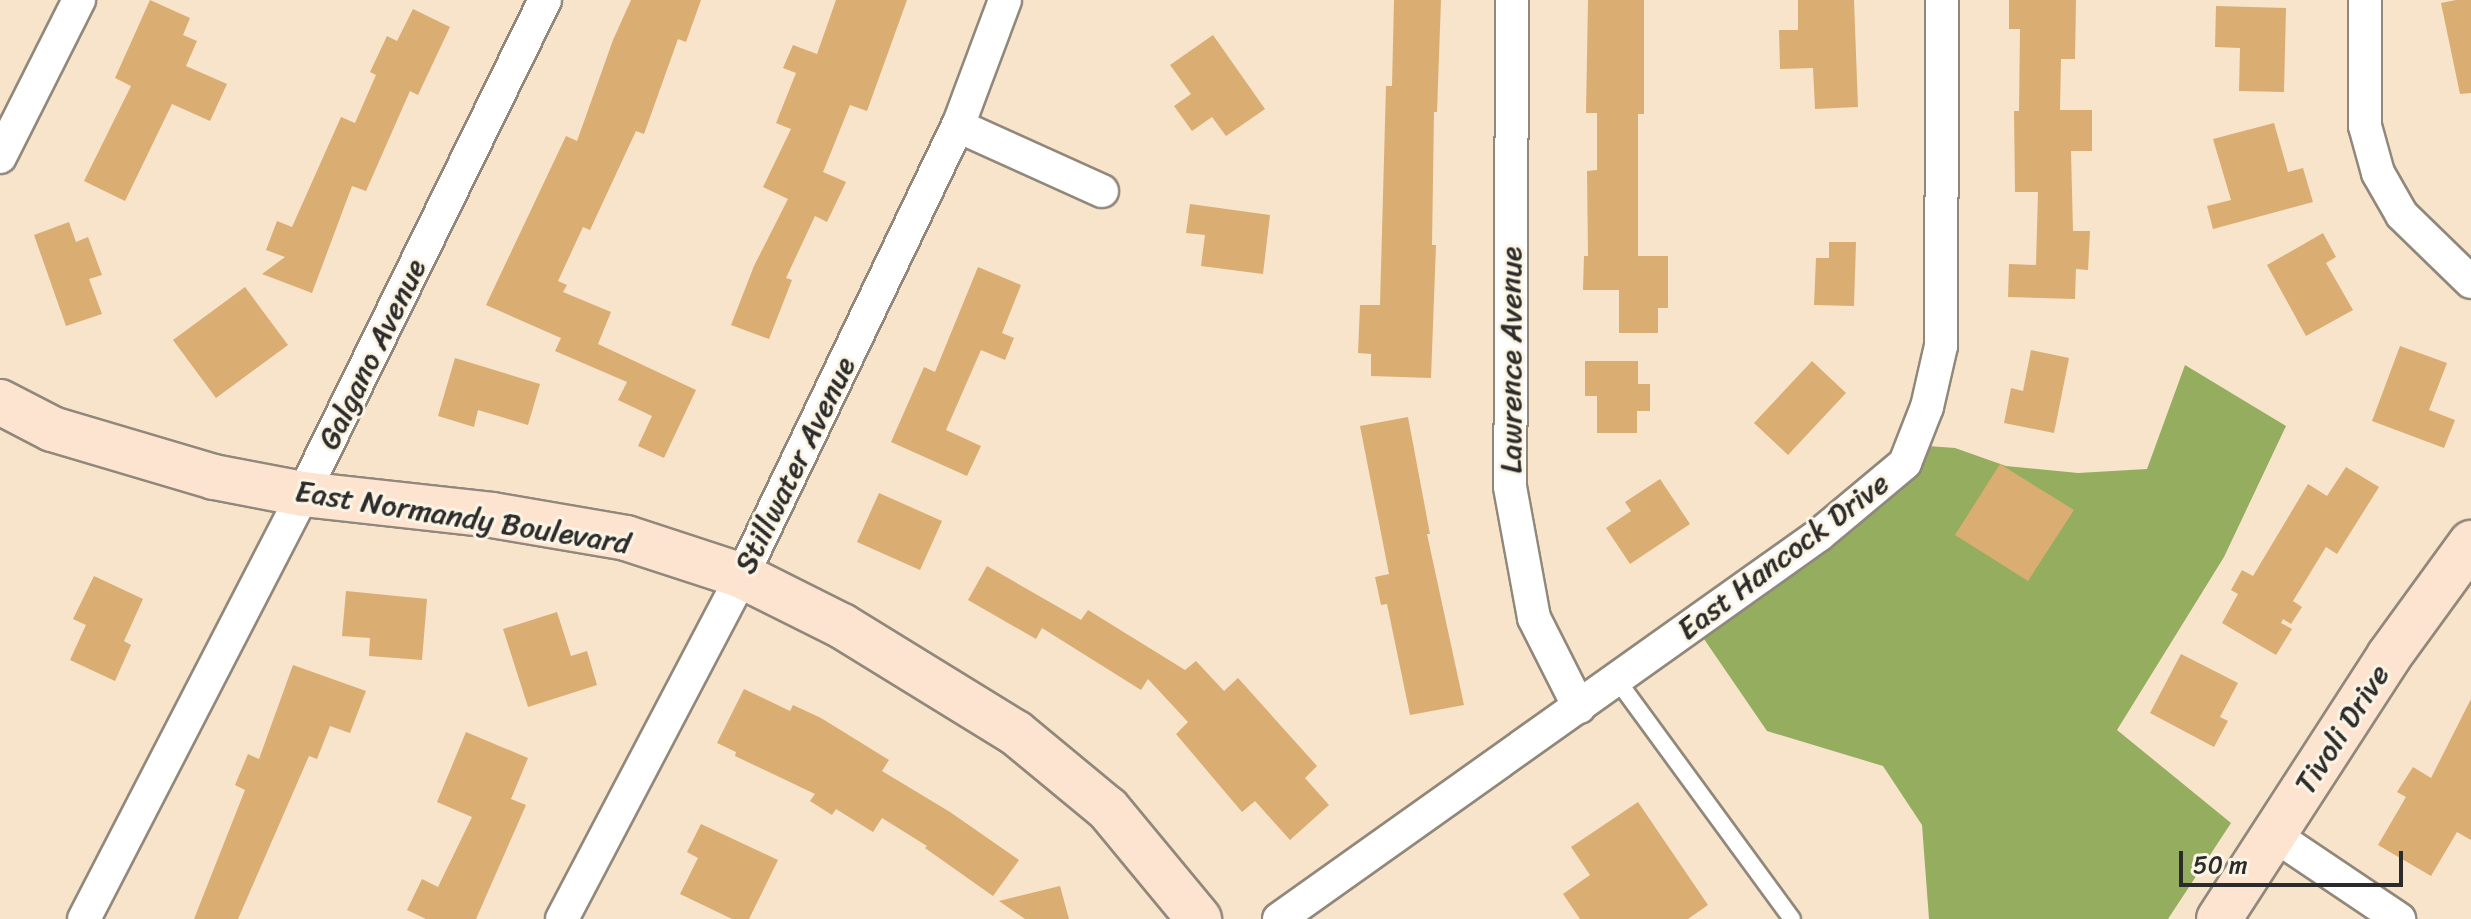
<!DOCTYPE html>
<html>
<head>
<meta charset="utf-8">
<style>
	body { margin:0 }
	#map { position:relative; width:2471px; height:919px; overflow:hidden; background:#f7e4cb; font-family:Sriracha,sans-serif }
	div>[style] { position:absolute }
	.forest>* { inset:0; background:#94ad5f }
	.building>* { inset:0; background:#daad73 }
	.roads { filter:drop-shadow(2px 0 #91887b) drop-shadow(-2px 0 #91887b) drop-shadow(0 2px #91887b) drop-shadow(0 -2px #91887b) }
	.lane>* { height:16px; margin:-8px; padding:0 8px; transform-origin:8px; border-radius:8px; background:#fff }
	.street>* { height:32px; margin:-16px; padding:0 16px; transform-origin:16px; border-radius:16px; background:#fff }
	.secondary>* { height:44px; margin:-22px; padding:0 22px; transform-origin:22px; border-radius:22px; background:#fde4d1 }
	span { translate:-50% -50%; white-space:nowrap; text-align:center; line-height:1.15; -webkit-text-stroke:6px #fcf5e5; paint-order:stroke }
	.street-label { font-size:30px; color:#2b2b2b }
	.scale { position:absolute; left:2179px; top:851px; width:224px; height:36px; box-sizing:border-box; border:4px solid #2b2b2b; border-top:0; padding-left:10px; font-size:24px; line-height:28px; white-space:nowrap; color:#2b2b2b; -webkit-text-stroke:6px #fcf5e5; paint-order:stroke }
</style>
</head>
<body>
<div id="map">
	<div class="forest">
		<i style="clip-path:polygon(2185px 365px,2286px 426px,2224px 557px,2117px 730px,2231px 823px,2168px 919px,1929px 919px,1922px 825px,1883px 766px,1767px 731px,1704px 639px,1827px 550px,1914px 477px,1928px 446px,1955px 448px,2006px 466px,2078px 473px,2147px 469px)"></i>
	</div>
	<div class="building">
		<i style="clip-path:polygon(150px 0,190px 18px,183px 35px,197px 41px,186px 66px,227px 84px,210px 121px,172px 104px,125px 201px,84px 181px,131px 86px,115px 78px)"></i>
		<i style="clip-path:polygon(631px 0,701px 0,686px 42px,678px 39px,644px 134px,636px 131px,590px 230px,583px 227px,558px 281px,567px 285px,563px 292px,611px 312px,598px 344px,696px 390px,664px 458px,638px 446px,652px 416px,618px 400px,627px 382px,555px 351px,561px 338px,486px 305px,566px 136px,577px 141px,613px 40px)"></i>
		<i style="clip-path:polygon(836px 0,907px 0,867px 111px,850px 105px,823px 172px,846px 182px,827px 222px,815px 216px,786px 278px,792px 280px,769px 339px,731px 325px,754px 266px,788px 199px,763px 187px,791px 129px,776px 123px,796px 73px,783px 68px,793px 45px,817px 54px)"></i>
		<i style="clip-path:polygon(1394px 0,1441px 0,1437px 112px,1434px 112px,1432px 245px,1436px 245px,1431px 378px,1371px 376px,1371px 354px,1358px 353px,1360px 305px,1380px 305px,1386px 86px,1392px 86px)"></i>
		<i style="clip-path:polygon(1588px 0,1644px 0,1644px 114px,1638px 114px,1638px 256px,1668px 256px,1668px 308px,1658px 308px,1658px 333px,1619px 333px,1619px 290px,1583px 290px,1584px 256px,1588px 256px,1587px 171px,1597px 170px,1597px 113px,1586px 113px)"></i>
		<i style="clip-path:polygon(1798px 0,1854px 0,1858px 107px,1815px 109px,1813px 68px,1780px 69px,1779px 30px,1798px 30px)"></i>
		<i style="clip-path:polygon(2009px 0,2076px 0,2075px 59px,2061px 59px,2060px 110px,2092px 110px,2092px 151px,2071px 151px,2073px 231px,2090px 231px,2088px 270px,2076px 269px,2075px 299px,2008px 297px,2009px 264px,2036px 265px,2038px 192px,2015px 192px,2014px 111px,2019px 111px,2020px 29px,2009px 29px)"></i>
		<i style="clip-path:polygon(2456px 0,2471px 0,2471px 93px,2460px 94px,2441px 3px)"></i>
		<i style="clip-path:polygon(2216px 6px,2286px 8px,2284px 92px,2239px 91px,2240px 48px,2215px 47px)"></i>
		<i style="clip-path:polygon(413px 9px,450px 27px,418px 95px,410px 91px,366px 191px,352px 186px,312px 293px,262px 274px,285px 257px,266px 250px,277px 221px,292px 227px,341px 117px,355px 123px,376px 75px,370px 72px,387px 36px,397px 41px)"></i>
		<i style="clip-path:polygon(1213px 35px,1265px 109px,1226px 136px,1212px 117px,1192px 131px,1174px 106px,1191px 94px,1170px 65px)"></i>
		<i style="clip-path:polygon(2274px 123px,2288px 172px,2303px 168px,2313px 202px,2213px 229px,2207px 206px,2231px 200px,2213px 139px)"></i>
		<i style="clip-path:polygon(1190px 204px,1270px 215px,1263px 274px,1201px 266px,1205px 235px,1186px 233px)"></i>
		<i style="clip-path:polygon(69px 222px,76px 242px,88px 237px,102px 275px,89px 279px,102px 314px,66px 326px,34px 235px)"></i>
		<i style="clip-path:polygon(2323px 233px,2336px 257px,2326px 263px,2353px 310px,2306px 336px,2267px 265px)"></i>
		<i style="clip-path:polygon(1829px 242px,1856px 242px,1854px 306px,1814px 305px,1816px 258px,1829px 258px)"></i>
		<i style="clip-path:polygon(978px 267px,1021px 285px,1002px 333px,1014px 338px,1005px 360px,981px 350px,946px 430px,981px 446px,967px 476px,891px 442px,924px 367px,935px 372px)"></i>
		<i style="clip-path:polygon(245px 287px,288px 345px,216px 398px,173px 340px)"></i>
		<i style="clip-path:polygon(2400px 346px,2447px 363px,2429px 410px,2455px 420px,2444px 448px,2372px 421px)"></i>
		<i style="clip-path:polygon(2031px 350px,2069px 358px,2054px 433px,2004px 423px,2011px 388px,2023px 391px)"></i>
		<i style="clip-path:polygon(455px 358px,540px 384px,528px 425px,478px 410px,474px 427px,438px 416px)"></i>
		<i style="clip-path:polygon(1585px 361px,1638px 361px,1638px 384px,1650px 384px,1650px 411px,1637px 411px,1637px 433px,1597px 433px,1597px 396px,1585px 396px)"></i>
		<i style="clip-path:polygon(1812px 361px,1846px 393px,1788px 455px,1754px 423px)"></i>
		<i style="clip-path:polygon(1408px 417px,1430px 534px,1427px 534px,1464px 705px,1410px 715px,1387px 604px,1381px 605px,1375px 577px,1389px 574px,1360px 426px)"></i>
		<i style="clip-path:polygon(2000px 464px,2074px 510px,2028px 581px,1955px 535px)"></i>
		<i style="clip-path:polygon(2346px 467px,2379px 487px,2337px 554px,2326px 547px,2293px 601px,2302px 607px,2291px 624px,2283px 619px,2281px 623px,2292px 629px,2276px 655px,2222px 623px,2238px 594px,2231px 590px,2242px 570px,2253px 576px,2308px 484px,2327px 496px)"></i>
		<i style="clip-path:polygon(1660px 479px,1690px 524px,1630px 564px,1606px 528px,1631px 511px,1625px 502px)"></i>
		<i style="clip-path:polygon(879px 493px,942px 521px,920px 570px,857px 542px)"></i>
		<i style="clip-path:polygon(987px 566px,1081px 620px,1088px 610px,1185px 670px,1196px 661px,1224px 691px,1238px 678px,1317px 766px,1305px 778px,1329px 805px,1290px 840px,1255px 801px,1242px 812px,1176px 734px,1188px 722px,1148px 679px,1141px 690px,1042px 628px,1036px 639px,968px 600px)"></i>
		<i style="clip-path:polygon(94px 576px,143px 599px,124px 641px,131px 645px,115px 681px,70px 660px,86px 625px,73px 619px)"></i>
		<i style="clip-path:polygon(346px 591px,427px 599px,422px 660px,369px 656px,370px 638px,342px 636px)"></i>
		<i style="clip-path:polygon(557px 612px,571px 656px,587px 651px,597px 685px,528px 707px,503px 629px)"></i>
		<i style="clip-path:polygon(2181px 654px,2238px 683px,2220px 717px,2228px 721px,2214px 747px,2150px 713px)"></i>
		<i style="clip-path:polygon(293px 665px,366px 691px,350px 733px,330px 726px,317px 759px,309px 756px,238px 919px,194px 919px,245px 790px,235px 785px,248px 754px,259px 759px)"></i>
		<i style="clip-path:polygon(744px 689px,790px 711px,793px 705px,821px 718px,889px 760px,882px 771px,950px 812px,1019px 860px,993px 896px,925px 848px,927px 846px,882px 818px,873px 832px,836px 809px,832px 815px,810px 801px,815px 794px,735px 756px,736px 752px,717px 743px)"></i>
		<i style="clip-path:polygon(2471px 699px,2471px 840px,2457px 832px,2431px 876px,2378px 845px,2406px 797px,2397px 792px,2413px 767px,2431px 778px)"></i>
		<i style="clip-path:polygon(466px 732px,528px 758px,511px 799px,526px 805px,476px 919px,426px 919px,407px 910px,422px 879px,438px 887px,472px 817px,437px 802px)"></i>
		<i style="clip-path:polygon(1638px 802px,1708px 905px,1688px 919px,1580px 919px,1563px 894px,1590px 875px,1571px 847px)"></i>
		<i style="clip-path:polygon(701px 824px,778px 860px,749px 919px,732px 919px,680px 894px,698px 858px,687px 852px)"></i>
		<i style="clip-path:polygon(1060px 886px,1069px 919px,1025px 919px,999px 901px)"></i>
	</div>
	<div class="roads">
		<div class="lane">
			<i style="left:1617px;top:680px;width:296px;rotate:53.8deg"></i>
		</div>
		<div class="street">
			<i style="left:1512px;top:0;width:487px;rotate:90.2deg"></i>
			<i style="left:1510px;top:487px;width:133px;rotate:79.6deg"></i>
			<i style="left:1534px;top:618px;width:100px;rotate:63.2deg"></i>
			<i style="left:2365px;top:0;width:126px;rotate:90deg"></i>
			<i style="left:2365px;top:126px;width:49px;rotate:74.5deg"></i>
			<i style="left:2378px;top:173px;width:48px;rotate:60.3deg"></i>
			<i style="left:2402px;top:215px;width:96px;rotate:44.2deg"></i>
			<i style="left:958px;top:126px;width:158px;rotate:24.3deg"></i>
			<i style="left:0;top:157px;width:176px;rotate:-63.3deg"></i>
			<i style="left:2274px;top:835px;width:151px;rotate:33.9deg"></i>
			<i style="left:84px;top:919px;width:478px;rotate:-62.7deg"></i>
			<i style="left:303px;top:494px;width:550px;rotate:-63.9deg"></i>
			<i style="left:562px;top:919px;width:387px;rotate:-62.3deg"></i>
			<i style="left:742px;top:576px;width:499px;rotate:-64.4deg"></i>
			<i style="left:958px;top:126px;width:134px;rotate:-69.5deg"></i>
			<i style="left:1279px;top:919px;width:663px;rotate:-35.42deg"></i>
			<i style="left:1819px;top:535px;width:112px;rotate:-39.9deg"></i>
			<i style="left:1905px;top:463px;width:60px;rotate:-68.6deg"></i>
			<i style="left:1927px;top:407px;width:63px;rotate:-77.1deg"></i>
			<i style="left:1941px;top:346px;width:346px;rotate:-89.8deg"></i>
		</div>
		<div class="secondary">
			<i style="left:0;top:402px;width:59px;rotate:27.4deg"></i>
			<i style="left:52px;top:429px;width:169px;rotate:16.5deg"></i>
			<i style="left:214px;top:477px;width:91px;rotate:10.8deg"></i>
			<i style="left:303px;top:494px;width:190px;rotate:6.3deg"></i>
			<i style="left:492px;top:515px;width:136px;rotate:9.7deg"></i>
			<i style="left:626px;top:538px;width:122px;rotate:18.1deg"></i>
			<i style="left:742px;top:576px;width:112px;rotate:26.6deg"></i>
			<i style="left:842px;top:626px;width:204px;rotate:31.6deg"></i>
			<i style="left:1016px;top:733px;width:119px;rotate:39.6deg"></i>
			<i style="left:1108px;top:809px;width:143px;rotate:50.4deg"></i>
			<i style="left:2219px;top:919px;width:313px;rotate:-57.1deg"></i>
			<i style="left:2389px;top:656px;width:140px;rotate:-54deg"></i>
		</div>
	</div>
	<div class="street-label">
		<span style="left:372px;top:354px;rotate:-64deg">Galgano Avenue</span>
		<span style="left:1511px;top:360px;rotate:-90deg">Lawrence Avenue</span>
		<span style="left:795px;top:465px;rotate:-64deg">Stillwater Avenue</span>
		<span style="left:463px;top:517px;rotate:9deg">East Normandy Boulevard</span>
		<span style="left:1783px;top:556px;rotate:-37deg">East Hancock Drive</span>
		<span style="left:2342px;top:729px;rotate:-57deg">Tivoli Drive</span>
	</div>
	<div class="scale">50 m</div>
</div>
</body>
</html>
